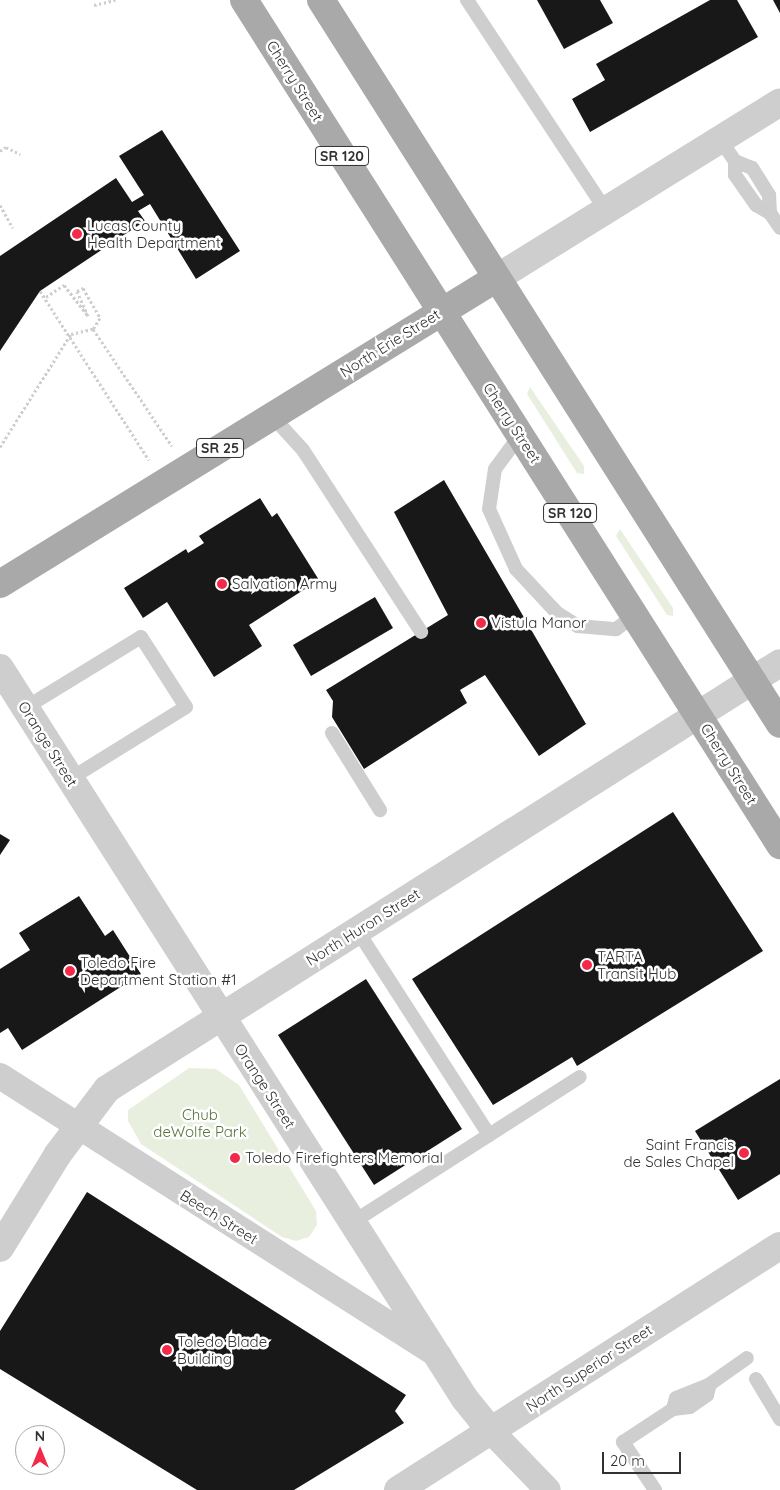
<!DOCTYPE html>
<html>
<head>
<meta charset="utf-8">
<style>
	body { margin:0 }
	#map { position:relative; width:780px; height:1490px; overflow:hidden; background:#fff; font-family:Quicksand,sans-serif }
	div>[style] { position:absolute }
	.green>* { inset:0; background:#e9efdf }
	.building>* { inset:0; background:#181818 }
	.path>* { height:3px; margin-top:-1.5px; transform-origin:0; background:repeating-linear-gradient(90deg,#cecece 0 2.5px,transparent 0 5px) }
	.service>* { height:14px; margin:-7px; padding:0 7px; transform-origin:7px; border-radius:7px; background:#cecece }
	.minor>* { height:26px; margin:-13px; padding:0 13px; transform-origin:13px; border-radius:13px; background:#cecece }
	.tertiary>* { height:28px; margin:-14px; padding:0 14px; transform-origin:14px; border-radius:14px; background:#cecece }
	.primary>* { height:28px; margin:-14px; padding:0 14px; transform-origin:14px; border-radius:14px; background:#a9a9a9 }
	.dots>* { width:14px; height:14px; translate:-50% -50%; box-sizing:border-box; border:2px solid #fff; border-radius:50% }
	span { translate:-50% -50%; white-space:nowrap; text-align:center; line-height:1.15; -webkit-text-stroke:5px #fff; paint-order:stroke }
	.shield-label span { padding:1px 4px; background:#fff; border:1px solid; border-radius:4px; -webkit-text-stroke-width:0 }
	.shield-label { font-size:14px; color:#313131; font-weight:700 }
	.street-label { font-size:15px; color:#313131 }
	.poi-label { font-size:15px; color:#313131 }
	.left { translate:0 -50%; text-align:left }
	.right { translate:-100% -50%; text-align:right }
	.park-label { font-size:15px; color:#59713a }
	.north { position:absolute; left:15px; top:1425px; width:50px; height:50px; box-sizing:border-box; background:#fff; border:1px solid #adadad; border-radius:50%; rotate:0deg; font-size:14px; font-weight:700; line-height:20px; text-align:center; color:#313131 }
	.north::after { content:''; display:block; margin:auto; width:18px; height:22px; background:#f22949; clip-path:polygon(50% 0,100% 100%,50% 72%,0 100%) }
	.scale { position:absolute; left:602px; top:1452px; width:79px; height:22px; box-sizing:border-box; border:2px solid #313131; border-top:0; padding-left:6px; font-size:15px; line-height:18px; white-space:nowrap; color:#313131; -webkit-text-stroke:4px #fff; paint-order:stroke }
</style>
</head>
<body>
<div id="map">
	<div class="green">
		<i style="clip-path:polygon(530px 387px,584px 466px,584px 474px,577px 473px,527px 394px)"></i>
		<i style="clip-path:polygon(620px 529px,673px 608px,673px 616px,667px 615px,616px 536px)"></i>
		<i style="clip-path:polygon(189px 1068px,216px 1069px,239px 1085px,316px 1211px,317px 1225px,309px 1237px,296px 1241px,282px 1237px,141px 1144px,128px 1121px,128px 1110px)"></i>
	</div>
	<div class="building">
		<i style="clip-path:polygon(537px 0,600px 0,613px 23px,564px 49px)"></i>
		<i style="clip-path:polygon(710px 0,737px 0,758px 37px,590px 132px,572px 99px,605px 80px,596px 64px)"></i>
		<i style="clip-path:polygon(773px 0,780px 0,780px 13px)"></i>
		<i style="clip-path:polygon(162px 130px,240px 251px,196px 279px,150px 204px,138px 211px,145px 221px,40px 291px,0 351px,0 256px,116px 178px,132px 202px,144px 195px,119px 156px)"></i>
		<i style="clip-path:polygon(444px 480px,586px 724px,539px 756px,485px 675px,460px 690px,467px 703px,364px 769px,332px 717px,333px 701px,326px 690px,448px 615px,394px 512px)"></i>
		<i style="clip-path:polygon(260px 498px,272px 517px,277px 513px,319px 580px,249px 625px,262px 646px,214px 677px,167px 602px,143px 618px,124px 588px,186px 549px,188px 553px,204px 543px,199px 536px)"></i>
		<i style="clip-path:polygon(375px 597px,393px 628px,311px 676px,293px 645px)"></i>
		<i style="clip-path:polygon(673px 812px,763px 951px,577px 1066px,572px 1057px,493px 1105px,412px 979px)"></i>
		<i style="clip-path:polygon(0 834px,10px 840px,0 855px)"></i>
		<i style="clip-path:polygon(79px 896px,105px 936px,113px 930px,141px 974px,22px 1050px,8px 1028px,0 1033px,0 969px,30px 950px,19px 933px)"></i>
		<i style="clip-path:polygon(366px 979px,462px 1129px,374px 1185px,278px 1035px)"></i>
		<i style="clip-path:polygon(780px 1079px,780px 1174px,738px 1200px,695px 1131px)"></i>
		<i style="clip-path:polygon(87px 1192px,406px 1395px,395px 1411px,404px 1423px,294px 1490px,197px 1490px,0 1369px,0 1331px)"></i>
	</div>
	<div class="path">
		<i style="left:94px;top:5px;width:22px;rotate:-13deg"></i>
		<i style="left:0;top:151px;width:7px;rotate:-34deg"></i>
		<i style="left:6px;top:147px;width:16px;rotate:27deg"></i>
		<i style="left:0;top:205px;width:26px;rotate:61deg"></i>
		<i style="left:40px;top:291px;width:201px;rotate:57.2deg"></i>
		<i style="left:46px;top:297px;width:22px;rotate:-34deg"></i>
		<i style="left:64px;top:285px;width:39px;rotate:52deg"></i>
		<i style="left:88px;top:316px;width:27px;rotate:-114deg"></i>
		<i style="left:77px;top:291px;width:7px;rotate:-27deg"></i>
		<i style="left:83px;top:288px;width:34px;rotate:60deg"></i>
		<i style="left:100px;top:318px;width:13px;rotate:122deg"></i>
		<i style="left:0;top:447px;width:133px;rotate:-57.9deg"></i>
		<i style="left:71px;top:334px;width:23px;rotate:-13deg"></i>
		<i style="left:93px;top:329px;width:141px;rotate:56deg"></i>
	</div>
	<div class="service">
		<i style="left:467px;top:0;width:253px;rotate:56.6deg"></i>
		<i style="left:720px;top:139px;width:27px;rotate:56deg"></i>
		<i style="left:735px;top:161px;width:14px;rotate:90deg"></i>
		<i style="left:735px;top:175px;width:37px;rotate:55deg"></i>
		<i style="left:756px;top:205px;width:16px;rotate:30deg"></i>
		<i style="left:770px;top:213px;width:18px;rotate:-93deg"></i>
		<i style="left:769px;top:195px;width:32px;rotate:-122deg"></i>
		<i style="left:752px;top:168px;width:18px;rotate:-158deg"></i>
		<i style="left:770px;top:213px;width:18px;rotate:56deg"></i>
		<i style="left:272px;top:416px;width:46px;rotate:47.6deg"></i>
		<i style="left:303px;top:450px;width:217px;rotate:57deg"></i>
		<i style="left:520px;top:435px;width:42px;rotate:126.3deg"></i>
		<i style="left:495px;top:469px;width:40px;rotate:98.5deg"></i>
		<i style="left:489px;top:509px;width:66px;rotate:65.8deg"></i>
		<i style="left:516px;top:569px;width:60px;rotate:47deg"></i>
		<i style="left:557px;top:613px;width:25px;rotate:32deg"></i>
		<i style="left:578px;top:626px;width:38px;rotate:5deg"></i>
		<i style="left:616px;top:629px;width:24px;rotate:-36deg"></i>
		<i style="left:25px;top:708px;width:136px;rotate:-31.5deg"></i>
		<i style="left:141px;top:637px;width:83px;rotate:57.3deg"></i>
		<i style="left:186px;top:707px;width:137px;rotate:148.2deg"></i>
		<i style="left:332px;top:733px;width:91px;rotate:58.1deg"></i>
		<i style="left:357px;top:930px;width:244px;rotate:57.2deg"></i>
		<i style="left:353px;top:1222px;width:269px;rotate:-32.6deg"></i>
		<i style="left:756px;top:1379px;width:47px;rotate:59deg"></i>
		<i style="left:673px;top:1409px;width:11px;rotate:-75deg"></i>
		<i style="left:676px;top:1398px;width:37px;rotate:-22deg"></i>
		<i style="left:710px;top:1384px;width:45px;rotate:-35.1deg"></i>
		<i style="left:655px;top:1490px;width:58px;rotate:-123.7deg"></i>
		<i style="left:623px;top:1442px;width:60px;rotate:-33.4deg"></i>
		<i style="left:673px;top:1409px;width:17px;rotate:-7deg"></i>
		<i style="left:690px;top:1407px;width:21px;rotate:-35deg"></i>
		<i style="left:707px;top:1395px;width:11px;rotate:-75deg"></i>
	</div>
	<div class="minor">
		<i style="left:0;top:1076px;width:521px;rotate:32.53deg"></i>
		<i style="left:490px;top:1430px;width:83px;rotate:46deg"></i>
	</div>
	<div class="tertiary">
		<i style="left:495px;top:279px;width:335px;rotate:-31.8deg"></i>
		<i style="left:0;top:668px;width:866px;rotate:57.54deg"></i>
		<i style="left:465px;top:1399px;width:40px;rotate:51deg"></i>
		<i style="left:0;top:1248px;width:110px;rotate:-58.3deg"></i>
		<i style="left:58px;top:1154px;width:81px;rotate:-53deg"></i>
		<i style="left:107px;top:1089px;width:796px;rotate:-32.33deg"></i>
		<i style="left:398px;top:1490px;width:453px;rotate:-32.6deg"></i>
	</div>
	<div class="primary">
		<i style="left:244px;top:0;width:1001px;rotate:57.61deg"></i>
		<i style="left:321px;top:0;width:857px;rotate:57.63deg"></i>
		<i style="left:0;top:584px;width:581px;rotate:-31.64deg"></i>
	</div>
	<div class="dots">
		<i style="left:77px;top:234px;background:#f22949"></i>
		<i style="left:222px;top:584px;background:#f22949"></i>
		<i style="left:481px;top:623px;background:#f22949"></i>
		<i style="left:587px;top:965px;background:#f22949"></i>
		<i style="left:70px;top:971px;background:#f22949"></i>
		<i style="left:744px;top:1153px;background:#f22949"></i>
		<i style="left:235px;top:1158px;background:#f22949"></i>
		<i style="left:167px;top:1350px;background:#f22949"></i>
	</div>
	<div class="shield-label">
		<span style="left:342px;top:156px">SR 120</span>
		<span style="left:220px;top:448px">SR 25</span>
		<span style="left:570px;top:513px">SR 120</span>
	</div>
	<div class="street-label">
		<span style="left:295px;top:81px;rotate:58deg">Cherry Street</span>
		<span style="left:390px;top:343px;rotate:-32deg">North Erie Street</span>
		<span style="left:512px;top:423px;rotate:57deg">Cherry Street</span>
		<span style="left:48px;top:744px;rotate:58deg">Orange Street</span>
		<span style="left:729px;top:764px;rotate:58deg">Cherry Street</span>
		<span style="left:363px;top:927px;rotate:-32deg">North Huron Street</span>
		<span style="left:265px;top:1086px;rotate:57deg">Orange Street</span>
		<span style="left:219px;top:1217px;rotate:32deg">Beech Street</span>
		<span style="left:589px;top:1368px;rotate:-33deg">North Superior Street</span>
	</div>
	<div class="poi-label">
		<span class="left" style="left:87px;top:234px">Lucas County<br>Health Department</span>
		<span class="left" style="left:232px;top:584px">Salvation Army</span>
		<span class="left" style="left:491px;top:623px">Vistula Manor</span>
		<span class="left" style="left:597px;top:965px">TARTA<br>Transit Hub</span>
		<span class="left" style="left:80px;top:971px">Toledo Fire<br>Department Station #1</span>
		<span class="right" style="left:734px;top:1153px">Saint Francis<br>de Sales Chapel</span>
		<span class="left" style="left:245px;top:1158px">Toledo Firefighters Memorial</span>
		<span class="left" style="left:177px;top:1350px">Toledo Blade<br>Building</span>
	</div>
	<div class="park-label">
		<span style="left:200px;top:1123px">Chub<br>deWolfe Park</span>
	</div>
	<div class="north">N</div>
	<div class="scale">20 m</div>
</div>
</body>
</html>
